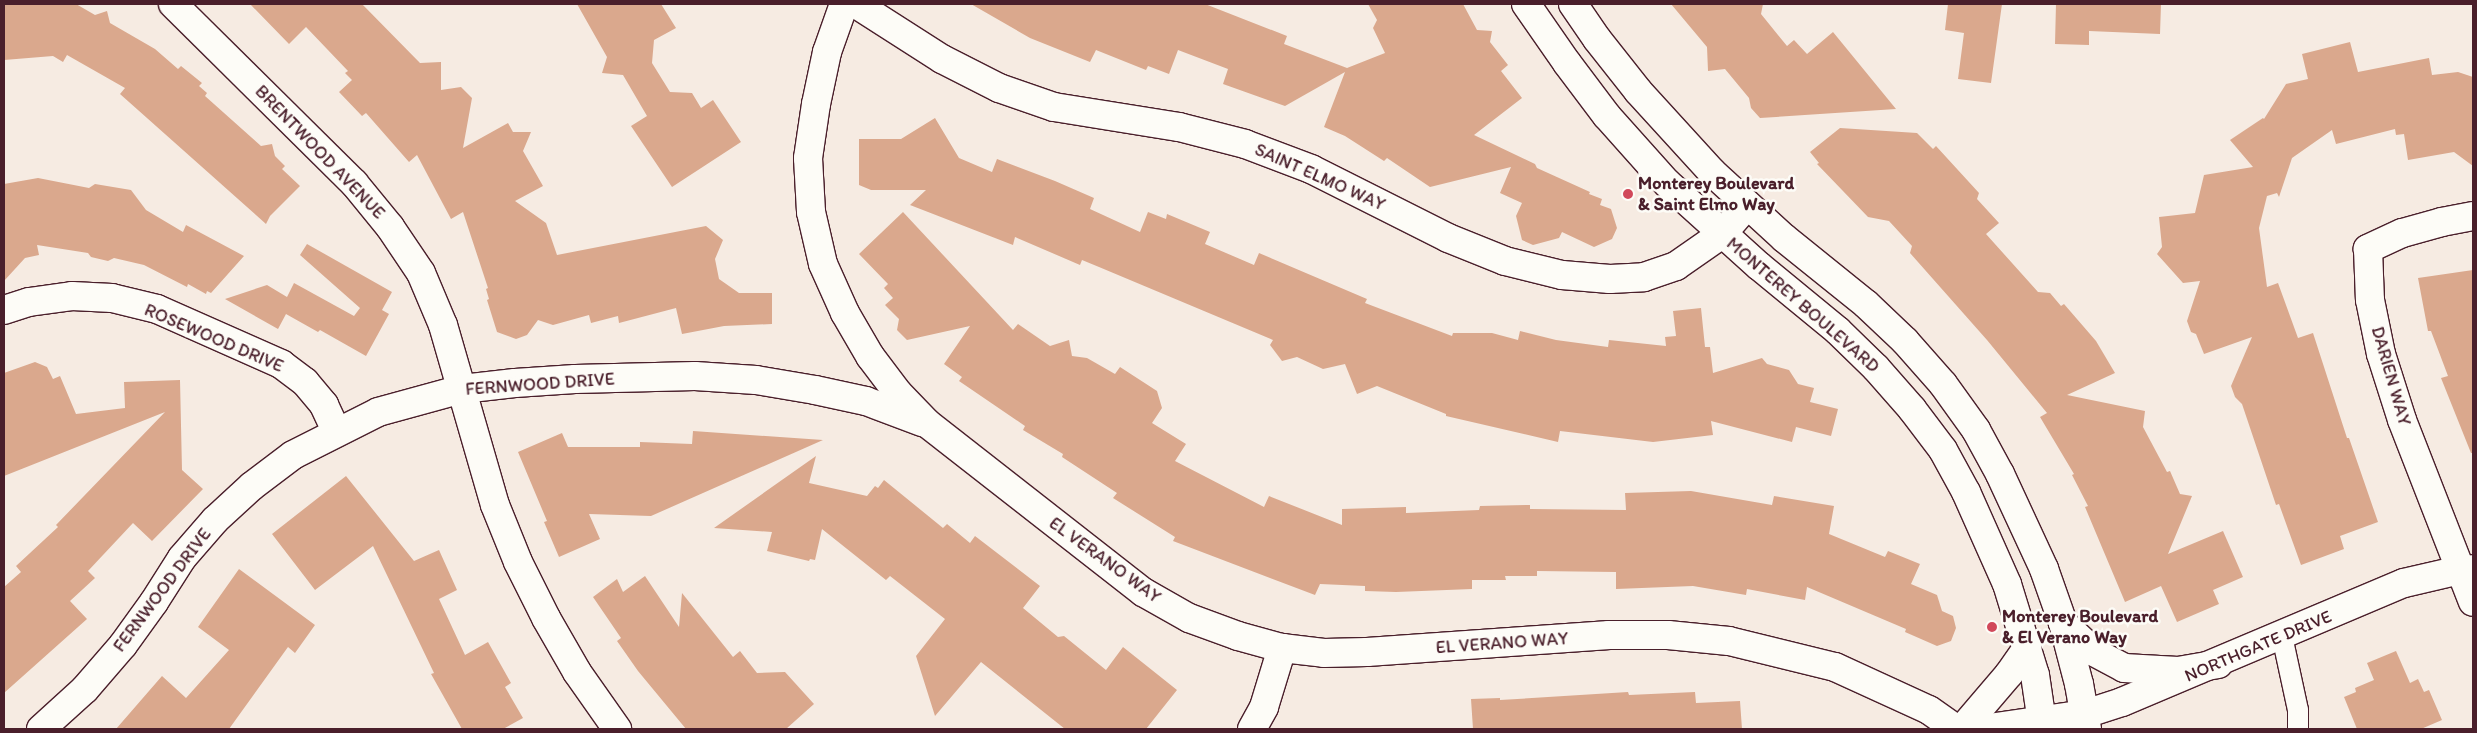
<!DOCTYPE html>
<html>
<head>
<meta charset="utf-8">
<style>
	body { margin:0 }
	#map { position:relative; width:2477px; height:733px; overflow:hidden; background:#f6ebe2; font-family:Itim,sans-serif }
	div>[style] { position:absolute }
	.building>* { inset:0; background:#daa88d }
	.roads { filter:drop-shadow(1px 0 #4a1f2b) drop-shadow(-1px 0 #4a1f2b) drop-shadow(0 1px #4a1f2b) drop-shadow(0 -1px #4a1f2b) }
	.service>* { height:20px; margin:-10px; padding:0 10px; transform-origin:10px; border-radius:10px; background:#fdfcf7 }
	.minor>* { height:28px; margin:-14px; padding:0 14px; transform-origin:14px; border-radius:14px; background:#fdfcf7 }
	.secondary>* { height:28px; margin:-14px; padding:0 14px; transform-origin:14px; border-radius:14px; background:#fdfcf7 }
	.dots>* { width:14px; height:14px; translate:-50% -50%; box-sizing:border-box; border:2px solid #fdfcf7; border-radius:50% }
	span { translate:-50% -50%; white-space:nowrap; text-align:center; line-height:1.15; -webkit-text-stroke:5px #fdfcf7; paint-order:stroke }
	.street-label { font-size:18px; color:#4a1f2b }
	.poi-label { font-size:18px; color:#4a1f2b; font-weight:700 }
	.left { translate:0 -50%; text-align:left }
	.frame { position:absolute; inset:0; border:5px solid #4a1f2b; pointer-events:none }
</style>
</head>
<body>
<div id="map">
	<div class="building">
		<i style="clip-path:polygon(4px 4px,76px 4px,95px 15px,107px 11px,110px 23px,155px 49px,178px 69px,181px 66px,202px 83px,199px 86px,207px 93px,205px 96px,261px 146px,272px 144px,275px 156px,285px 166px,282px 169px,300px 186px,270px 216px,266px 224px,120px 94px,125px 88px,67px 55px,63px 62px,53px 56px,4px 60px)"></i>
		<i style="clip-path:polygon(250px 4px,362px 4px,420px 63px,441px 62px,441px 90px,461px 87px,472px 98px,463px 148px,508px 123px,513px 132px,531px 132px,523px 151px,543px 186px,515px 201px,546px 223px,557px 255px,706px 226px,723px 240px,715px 259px,719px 279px,739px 293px,772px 293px,772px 324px,724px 326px,682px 334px,676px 308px,619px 323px,618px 316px,591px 323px,589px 315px,553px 325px,538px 320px,527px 335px,516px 339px,497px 332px,487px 300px,489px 299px,486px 289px,488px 288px,463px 212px,451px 219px,417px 155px,409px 162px,366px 113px,362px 116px,339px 92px,352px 80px,345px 73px,348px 71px,306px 27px,289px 44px)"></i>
		<i style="clip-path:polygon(577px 4px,661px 4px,676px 28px,654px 40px,652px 63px,670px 92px,692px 93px,701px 108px,713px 100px,741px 142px,672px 187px,631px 126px,647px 116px,623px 75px,602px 73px,607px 57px)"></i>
		<i style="clip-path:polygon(971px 4px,1205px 4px,1287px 36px,1284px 44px,1347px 68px,1385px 53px,1373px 28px,1377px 20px,1368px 4px,1463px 4px,1477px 30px,1492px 31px,1490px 42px,1508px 65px,1501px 71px,1522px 98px,1474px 135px,1535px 164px,1537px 168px,1590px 192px,1589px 194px,1602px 199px,1600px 205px,1611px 209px,1617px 228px,1612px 239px,1594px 247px,1562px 232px,1559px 238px,1533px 245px,1522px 240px,1516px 216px,1522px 203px,1500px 193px,1511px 167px,1430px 187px,1387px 158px,1384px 161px,1345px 136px,1324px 127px,1345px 72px,1285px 106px,1223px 84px,1228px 69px,1178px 50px,1169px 74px,1148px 66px,1146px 70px,1096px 50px,1090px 62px,1030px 38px)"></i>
		<i style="clip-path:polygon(1671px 4px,1763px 4px,1761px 14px,1787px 46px,1794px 40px,1807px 54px,1833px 32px,1896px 109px,1760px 118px,1751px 108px,1749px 98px,1725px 69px,1708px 71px,1707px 47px)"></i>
		<i style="clip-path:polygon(1948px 4px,2002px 4px,1991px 83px,1958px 79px,1964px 33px,1945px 30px)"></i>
		<i style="clip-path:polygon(2056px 4px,2161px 4px,2160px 34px,2089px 31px,2089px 45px,2055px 44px)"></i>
		<i style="clip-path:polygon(2350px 42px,2358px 72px,2429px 58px,2432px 75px,2458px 72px,2473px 77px,2473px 166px,2454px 152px,2408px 160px,2404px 134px,2396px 135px,2395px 129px,2336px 144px,2332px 130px,2292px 158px,2279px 197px,2277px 193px,2267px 196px,2259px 228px,2267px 287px,2278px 283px,2298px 338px,2313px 333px,2347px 438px,2349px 438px,2378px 522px,2340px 536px,2344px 549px,2301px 565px,2279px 504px,2276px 505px,2242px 404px,2235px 397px,2231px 386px,2252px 337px,2204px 354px,2196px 334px,2191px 332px,2187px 321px,2200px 281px,2183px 283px,2157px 254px,2162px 247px,2159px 217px,2195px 213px,2204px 175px,2253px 167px,2230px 140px,2263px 118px,2264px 119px,2286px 84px,2308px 79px,2302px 54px)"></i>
		<i style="clip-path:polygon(935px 118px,959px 158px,992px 172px,997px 159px,1055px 181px,1094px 198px,1090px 209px,1140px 232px,1148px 212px,1166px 219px,1167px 214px,1210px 232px,1205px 244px,1254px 265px,1259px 253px,1367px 299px,1365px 303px,1452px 336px,1453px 333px,1492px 333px,1518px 340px,1520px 331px,1556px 340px,1608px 347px,1609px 340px,1666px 346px,1665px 337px,1676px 336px,1673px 311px,1701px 308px,1705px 347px,1710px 347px,1713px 373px,1762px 358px,1767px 364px,1789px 370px,1798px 384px,1814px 388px,1810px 402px,1838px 409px,1831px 436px,1796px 427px,1792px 442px,1711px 421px,1713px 435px,1653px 442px,1560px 431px,1558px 442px,1446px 416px,1446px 414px,1377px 386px,1357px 394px,1345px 364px,1323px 369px,1297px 357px,1282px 361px,1270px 345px,1273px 340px,1099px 267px,1082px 260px,1080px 265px,1015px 237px,1013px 245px,910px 205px,926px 190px,871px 190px,859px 185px,859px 139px,901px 139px)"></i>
		<i style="clip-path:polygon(1840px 128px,1917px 133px,1933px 149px,1936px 146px,1979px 193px,1977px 199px,1999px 223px,1986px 234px,2038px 292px,2050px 293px,2061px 306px,2064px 304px,2096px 341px,2115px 373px,2067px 395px,2145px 411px,2143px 427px,2167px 472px,2170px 471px,2180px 494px,2192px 496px,2168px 554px,2223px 531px,2243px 577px,2213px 590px,2219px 604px,2177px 622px,2161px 586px,2125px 602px,2085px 507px,2088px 506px,2072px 475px,2074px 474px,2040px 417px,2047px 413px,1987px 340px,1910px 253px,1912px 246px,1889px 221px,1868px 217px,1817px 164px,1819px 163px,1810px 152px)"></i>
		<i style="clip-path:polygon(38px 178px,89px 188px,95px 184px,131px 190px,146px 210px,183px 232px,186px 225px,244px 256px,211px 293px,207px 291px,206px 294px,188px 284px,187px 287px,144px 265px,114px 258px,108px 261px,91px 257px,88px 253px,37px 245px,39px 255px,25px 258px,4px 281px,4px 184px)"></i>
		<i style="clip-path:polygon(903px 212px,1013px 330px,1018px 324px,1050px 346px,1069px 340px,1072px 356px,1087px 358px,1115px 374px,1120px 367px,1157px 391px,1162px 408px,1152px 423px,1186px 444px,1175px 461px,1264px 507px,1269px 496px,1342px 525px,1342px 509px,1406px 507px,1406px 513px,1479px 510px,1480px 506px,1530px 505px,1530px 509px,1626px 510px,1625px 493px,1691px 491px,1772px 505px,1774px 496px,1834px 506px,1829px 534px,1885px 557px,1888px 551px,1920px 564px,1911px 584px,1937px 595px,1942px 611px,1953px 616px,1956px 628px,1951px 641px,1937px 646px,1905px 632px,1906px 629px,1807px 587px,1805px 600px,1747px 589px,1746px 595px,1693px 586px,1616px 589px,1616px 572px,1537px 571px,1537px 576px,1505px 576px,1506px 580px,1472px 580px,1472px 589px,1396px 592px,1365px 591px,1365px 586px,1320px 584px,1315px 595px,1173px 541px,1175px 537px,1113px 498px,1117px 493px,1062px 457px,1063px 454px,1023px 430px,1025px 426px,959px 381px,962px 377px,944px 364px,970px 326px,907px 340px,897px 330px,899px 319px,885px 305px,893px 298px,884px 288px,888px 284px,859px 254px)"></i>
		<i style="clip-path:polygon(307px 244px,392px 292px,382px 310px,389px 314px,366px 356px,320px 330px,318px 332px,286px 314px,278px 329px,225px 299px,267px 285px,287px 297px,294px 283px,354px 316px,360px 308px,300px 255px)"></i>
		<i style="clip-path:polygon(2473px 270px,2473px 453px,2471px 453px,2441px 378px,2448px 376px,2431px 331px,2428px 331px,2418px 278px)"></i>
		<i style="clip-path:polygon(35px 362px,47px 367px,53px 379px,60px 376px,76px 414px,125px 408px,124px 382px,180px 380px,182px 470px,203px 489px,152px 541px,133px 523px,88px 571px,95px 578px,70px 601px,87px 619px,4px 693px,4px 587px,21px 572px,16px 566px,58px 527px,56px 525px,165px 412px,4px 476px,4px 373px)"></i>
		<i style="clip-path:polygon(693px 431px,823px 440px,651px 516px,589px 514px,600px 539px,559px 557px,544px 522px,547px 521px,518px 452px,562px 433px,568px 447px,640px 447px,640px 442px,692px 444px)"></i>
		<i style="clip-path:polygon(816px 456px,809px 483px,867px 496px,875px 486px,878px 488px,884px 480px,943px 528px,947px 524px,970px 543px,975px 536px,1040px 586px,1023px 608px,1058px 637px,1064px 636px,1106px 670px,1123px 647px,1177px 690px,1146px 729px,1065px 729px,981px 662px,935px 716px,916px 656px,945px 619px,890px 576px,886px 580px,822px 529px,815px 560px,810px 559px,809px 561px,767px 551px,772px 532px,714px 528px)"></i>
		<i style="clip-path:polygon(346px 476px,414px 561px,439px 550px,457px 590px,439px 599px,465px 655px,488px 642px,511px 683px,505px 687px,523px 718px,503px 729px,462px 729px,431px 674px,434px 673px,373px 546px,315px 590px,272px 534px)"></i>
		<i style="clip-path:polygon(239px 569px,315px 625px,295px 653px,288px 647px,229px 729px,116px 729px,162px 676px,186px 698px,229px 650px,198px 627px)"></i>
		<i style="clip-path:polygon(645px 576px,679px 627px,682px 593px,733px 657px,740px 651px,757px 673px,785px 672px,814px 704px,786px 729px,686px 729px,638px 671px,617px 641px,621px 638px,593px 597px,617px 579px,623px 592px)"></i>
		<i style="clip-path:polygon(2396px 651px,2410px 683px,2418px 679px,2424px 692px,2429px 690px,2442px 720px,2421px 729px,2357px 729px,2344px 697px,2356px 692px,2355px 688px,2374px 680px,2367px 663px)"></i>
		<i style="clip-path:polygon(1628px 692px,1629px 695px,1695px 692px,1696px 703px,1740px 701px,1742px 729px,1473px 729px,1471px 699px,1500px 698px,1500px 700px)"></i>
	</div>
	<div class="roads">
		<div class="service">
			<i style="left:2282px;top:636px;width:76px;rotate:77.8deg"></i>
			<i style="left:2298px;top:710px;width:19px;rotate:90deg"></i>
		</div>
		<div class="minor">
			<i style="left:173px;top:4px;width:255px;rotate:44.7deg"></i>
			<i style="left:354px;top:183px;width:57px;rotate:50.7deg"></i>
			<i style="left:390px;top:227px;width:55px;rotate:56deg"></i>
			<i style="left:421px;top:273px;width:56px;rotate:67.1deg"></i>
			<i style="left:443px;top:325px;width:187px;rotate:73.9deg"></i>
			<i style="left:495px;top:505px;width:61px;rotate:68deg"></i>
			<i style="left:518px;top:562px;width:63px;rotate:63.4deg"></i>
			<i style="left:546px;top:618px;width:62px;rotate:60.1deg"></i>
			<i style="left:577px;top:672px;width:70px;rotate:54.9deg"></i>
			<i style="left:844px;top:4px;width:51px;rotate:109.5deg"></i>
			<i style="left:827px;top:52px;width:53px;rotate:101.9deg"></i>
			<i style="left:816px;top:104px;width:55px;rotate:98.4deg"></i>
			<i style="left:808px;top:158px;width:54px;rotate:86.8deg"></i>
			<i style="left:811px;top:212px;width:53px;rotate:77deg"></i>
			<i style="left:823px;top:264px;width:54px;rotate:65.8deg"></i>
			<i style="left:845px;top:313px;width:50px;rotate:59.8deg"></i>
			<i style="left:870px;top:356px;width:46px;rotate:52.9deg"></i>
			<i style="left:898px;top:393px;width:43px;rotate:45.9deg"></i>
			<i style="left:928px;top:424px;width:273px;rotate:38deg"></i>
			<i style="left:1143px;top:592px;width:53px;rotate:29.5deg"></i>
			<i style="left:1189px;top:618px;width:52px;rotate:20.2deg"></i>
			<i style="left:1238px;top:636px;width:46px;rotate:15.3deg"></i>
			<i style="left:1282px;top:648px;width:42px;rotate:6.8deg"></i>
			<i style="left:1324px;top:653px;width:43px;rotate:-1.3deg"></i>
			<i style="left:1367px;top:652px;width:243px;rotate:-4deg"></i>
			<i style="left:1609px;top:635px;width:59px"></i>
			<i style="left:1668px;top:635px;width:61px;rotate:5.6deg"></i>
			<i style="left:1729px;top:641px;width:109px;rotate:13.8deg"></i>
			<i style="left:1835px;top:667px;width:103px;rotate:24.6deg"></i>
			<i style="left:1929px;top:710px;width:33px;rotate:35deg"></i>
			<i style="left:856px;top:4px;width:102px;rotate:32.6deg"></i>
			<i style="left:942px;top:59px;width:64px;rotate:27deg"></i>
			<i style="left:999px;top:88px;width:58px;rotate:19.1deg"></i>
			<i style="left:1054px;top:107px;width:127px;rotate:9.1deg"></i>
			<i style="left:1179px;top:127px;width:68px;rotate:14.4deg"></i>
			<i style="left:1245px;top:144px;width:71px;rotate:20.7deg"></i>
			<i style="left:1311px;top:169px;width:153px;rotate:26.7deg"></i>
			<i style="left:1448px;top:238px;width:61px;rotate:22deg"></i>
			<i style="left:1505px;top:261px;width:59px;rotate:13.8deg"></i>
			<i style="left:1562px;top:275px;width:48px;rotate:4.8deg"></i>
			<i style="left:1610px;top:279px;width:34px;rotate:-3deg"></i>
			<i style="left:1644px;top:277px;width:34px;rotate:-19deg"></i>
			<i style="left:1676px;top:266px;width:56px;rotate:-34.8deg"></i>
			<i style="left:1722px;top:234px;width:38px;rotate:-49deg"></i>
			<i style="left:2473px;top:216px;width:32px;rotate:169deg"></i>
			<i style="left:2442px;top:222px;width:41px;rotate:164.6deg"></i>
			<i style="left:2402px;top:233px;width:38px;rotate:155deg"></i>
			<i style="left:2368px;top:249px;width:51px;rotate:87.8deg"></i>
			<i style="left:2370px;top:300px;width:55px;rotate:78.5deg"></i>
			<i style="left:2381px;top:354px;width:69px;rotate:72.3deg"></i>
			<i style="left:2402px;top:420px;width:195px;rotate:68.7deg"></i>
			<i style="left:4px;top:310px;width:26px;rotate:-18deg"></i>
			<i style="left:29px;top:302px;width:43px;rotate:-7.9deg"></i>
			<i style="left:72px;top:296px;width:40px;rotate:2.9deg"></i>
			<i style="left:112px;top:298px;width:46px;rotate:13.7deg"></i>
			<i style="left:157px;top:309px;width:136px;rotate:23.9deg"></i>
			<i style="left:281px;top:364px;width:30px;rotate:37deg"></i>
			<i style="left:305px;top:382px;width:30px;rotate:50deg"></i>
			<i style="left:324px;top:405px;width:29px;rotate:65deg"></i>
			<i style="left:41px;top:729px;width:59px;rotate:-42.3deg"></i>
			<i style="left:85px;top:689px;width:58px;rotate:-49.2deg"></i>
			<i style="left:123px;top:645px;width:53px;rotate:-54.2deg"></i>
			<i style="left:154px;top:602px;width:52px;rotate:-57.5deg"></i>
			<i style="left:182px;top:558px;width:50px;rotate:-49deg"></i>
			<i style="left:215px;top:520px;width:50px;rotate:-42.6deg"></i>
			<i style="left:252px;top:486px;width:51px;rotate:-37.1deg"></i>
			<i style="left:293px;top:455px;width:95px;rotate:-26.8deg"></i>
			<i style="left:378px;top:412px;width:87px;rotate:-15.3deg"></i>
			<i style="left:462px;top:389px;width:53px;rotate:-6.5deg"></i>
			<i style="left:515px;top:383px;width:60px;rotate:-3.8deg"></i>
			<i style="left:575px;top:379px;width:120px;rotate:-1.4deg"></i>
			<i style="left:695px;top:376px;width:61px;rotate:3.8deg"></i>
			<i style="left:756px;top:380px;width:60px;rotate:9.6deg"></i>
			<i style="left:815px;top:390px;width:52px;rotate:12.2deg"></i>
			<i style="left:866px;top:401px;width:60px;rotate:20.6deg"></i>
			<i style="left:1252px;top:729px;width:25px;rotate:-61deg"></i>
			<i style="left:1264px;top:707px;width:62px;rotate:-73deg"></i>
			<i style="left:1982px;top:729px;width:104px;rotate:-8.3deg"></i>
			<i style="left:2085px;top:714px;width:39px;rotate:-18deg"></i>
			<i style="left:2122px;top:702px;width:306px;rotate:-22.9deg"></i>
			<i style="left:2404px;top:583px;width:57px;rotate:-13.1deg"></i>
			<i style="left:2460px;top:570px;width:13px;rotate:-4deg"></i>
		</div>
		<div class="secondary">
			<i style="left:1526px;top:4px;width:72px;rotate:55.2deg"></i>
			<i style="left:1567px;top:63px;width:66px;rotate:53deg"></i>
			<i style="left:1607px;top:116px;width:90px;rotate:48.2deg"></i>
			<i style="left:1667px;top:183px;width:124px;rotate:42.1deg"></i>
			<i style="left:1759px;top:266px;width:102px;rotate:39.4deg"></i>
			<i style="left:1838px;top:331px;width:53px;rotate:44.2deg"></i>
			<i style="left:1876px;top:368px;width:55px;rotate:48.7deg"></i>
			<i style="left:1912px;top:409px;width:51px;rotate:52.9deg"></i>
			<i style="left:1943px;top:450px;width:48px;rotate:61.3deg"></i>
			<i style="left:1966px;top:492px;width:101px;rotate:66deg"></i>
			<i style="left:2007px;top:584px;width:95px;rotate:72.9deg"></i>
			<i style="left:2035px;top:675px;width:55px;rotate:81.6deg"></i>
			<i style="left:1573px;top:4px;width:42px;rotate:55.6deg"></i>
			<i style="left:1597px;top:39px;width:66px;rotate:51.7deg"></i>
			<i style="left:1638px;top:91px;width:110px;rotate:47.6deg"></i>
			<i style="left:1712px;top:172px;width:98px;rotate:42.5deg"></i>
			<i style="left:1784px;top:238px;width:105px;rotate:38.8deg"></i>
			<i style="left:1866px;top:304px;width:54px;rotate:43.5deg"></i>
			<i style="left:1905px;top:341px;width:57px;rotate:48.5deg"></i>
			<i style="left:1943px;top:384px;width:57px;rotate:54.3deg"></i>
			<i style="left:1976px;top:430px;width:50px;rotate:61.4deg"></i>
			<i style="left:2000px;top:474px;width:105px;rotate:65.1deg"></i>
			<i style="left:2044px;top:569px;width:57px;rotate:70.6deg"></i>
			<i style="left:2063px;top:623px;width:63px;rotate:75.3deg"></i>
			<i style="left:2079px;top:684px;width:46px;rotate:79.9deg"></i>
			<i style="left:2063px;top:623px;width:42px;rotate:43.1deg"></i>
			<i style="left:2094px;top:652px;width:34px;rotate:28deg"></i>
			<i style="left:2124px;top:668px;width:54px;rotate:3.2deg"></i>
			<i style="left:2178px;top:671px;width:41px;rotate:-9.9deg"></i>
			<i style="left:1962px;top:729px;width:72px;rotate:-49.5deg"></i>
			<i style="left:2009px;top:674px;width:32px;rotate:-55deg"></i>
		</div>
	</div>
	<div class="dots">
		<i style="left:1628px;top:194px;background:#d1495b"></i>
		<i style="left:1992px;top:627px;background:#d1495b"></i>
	</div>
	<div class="street-label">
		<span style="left:320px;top:152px;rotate:46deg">BRENTWOOD AVENUE</span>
		<span style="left:1320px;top:177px;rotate:24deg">SAINT ELMO WAY</span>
		<span style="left:1803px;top:305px;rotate:41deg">MONTEREY BOULEVARD</span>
		<span style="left:214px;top:338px;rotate:23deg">ROSEWOOD DRIVE</span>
		<span style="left:2391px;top:376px;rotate:74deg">DARIEN WAY</span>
		<span style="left:540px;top:384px;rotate:-4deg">FERNWOOD DRIVE</span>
		<span style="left:1105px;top:560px;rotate:36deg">EL VERANO WAY</span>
		<span style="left:162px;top:590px;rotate:-53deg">FERNWOOD DRIVE</span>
		<span style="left:1502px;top:643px;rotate:-4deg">EL VERANO WAY</span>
		<span style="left:2258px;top:646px;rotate:-23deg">NORTHGATE DRIVE</span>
	</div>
	<div class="poi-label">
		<span class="left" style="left:1638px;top:194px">Monterey Boulevard<br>&amp; Saint Elmo Way</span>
		<span class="left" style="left:2002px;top:627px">Monterey Boulevard<br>&amp; El Verano Way</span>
	</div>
	<div class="frame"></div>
</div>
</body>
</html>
